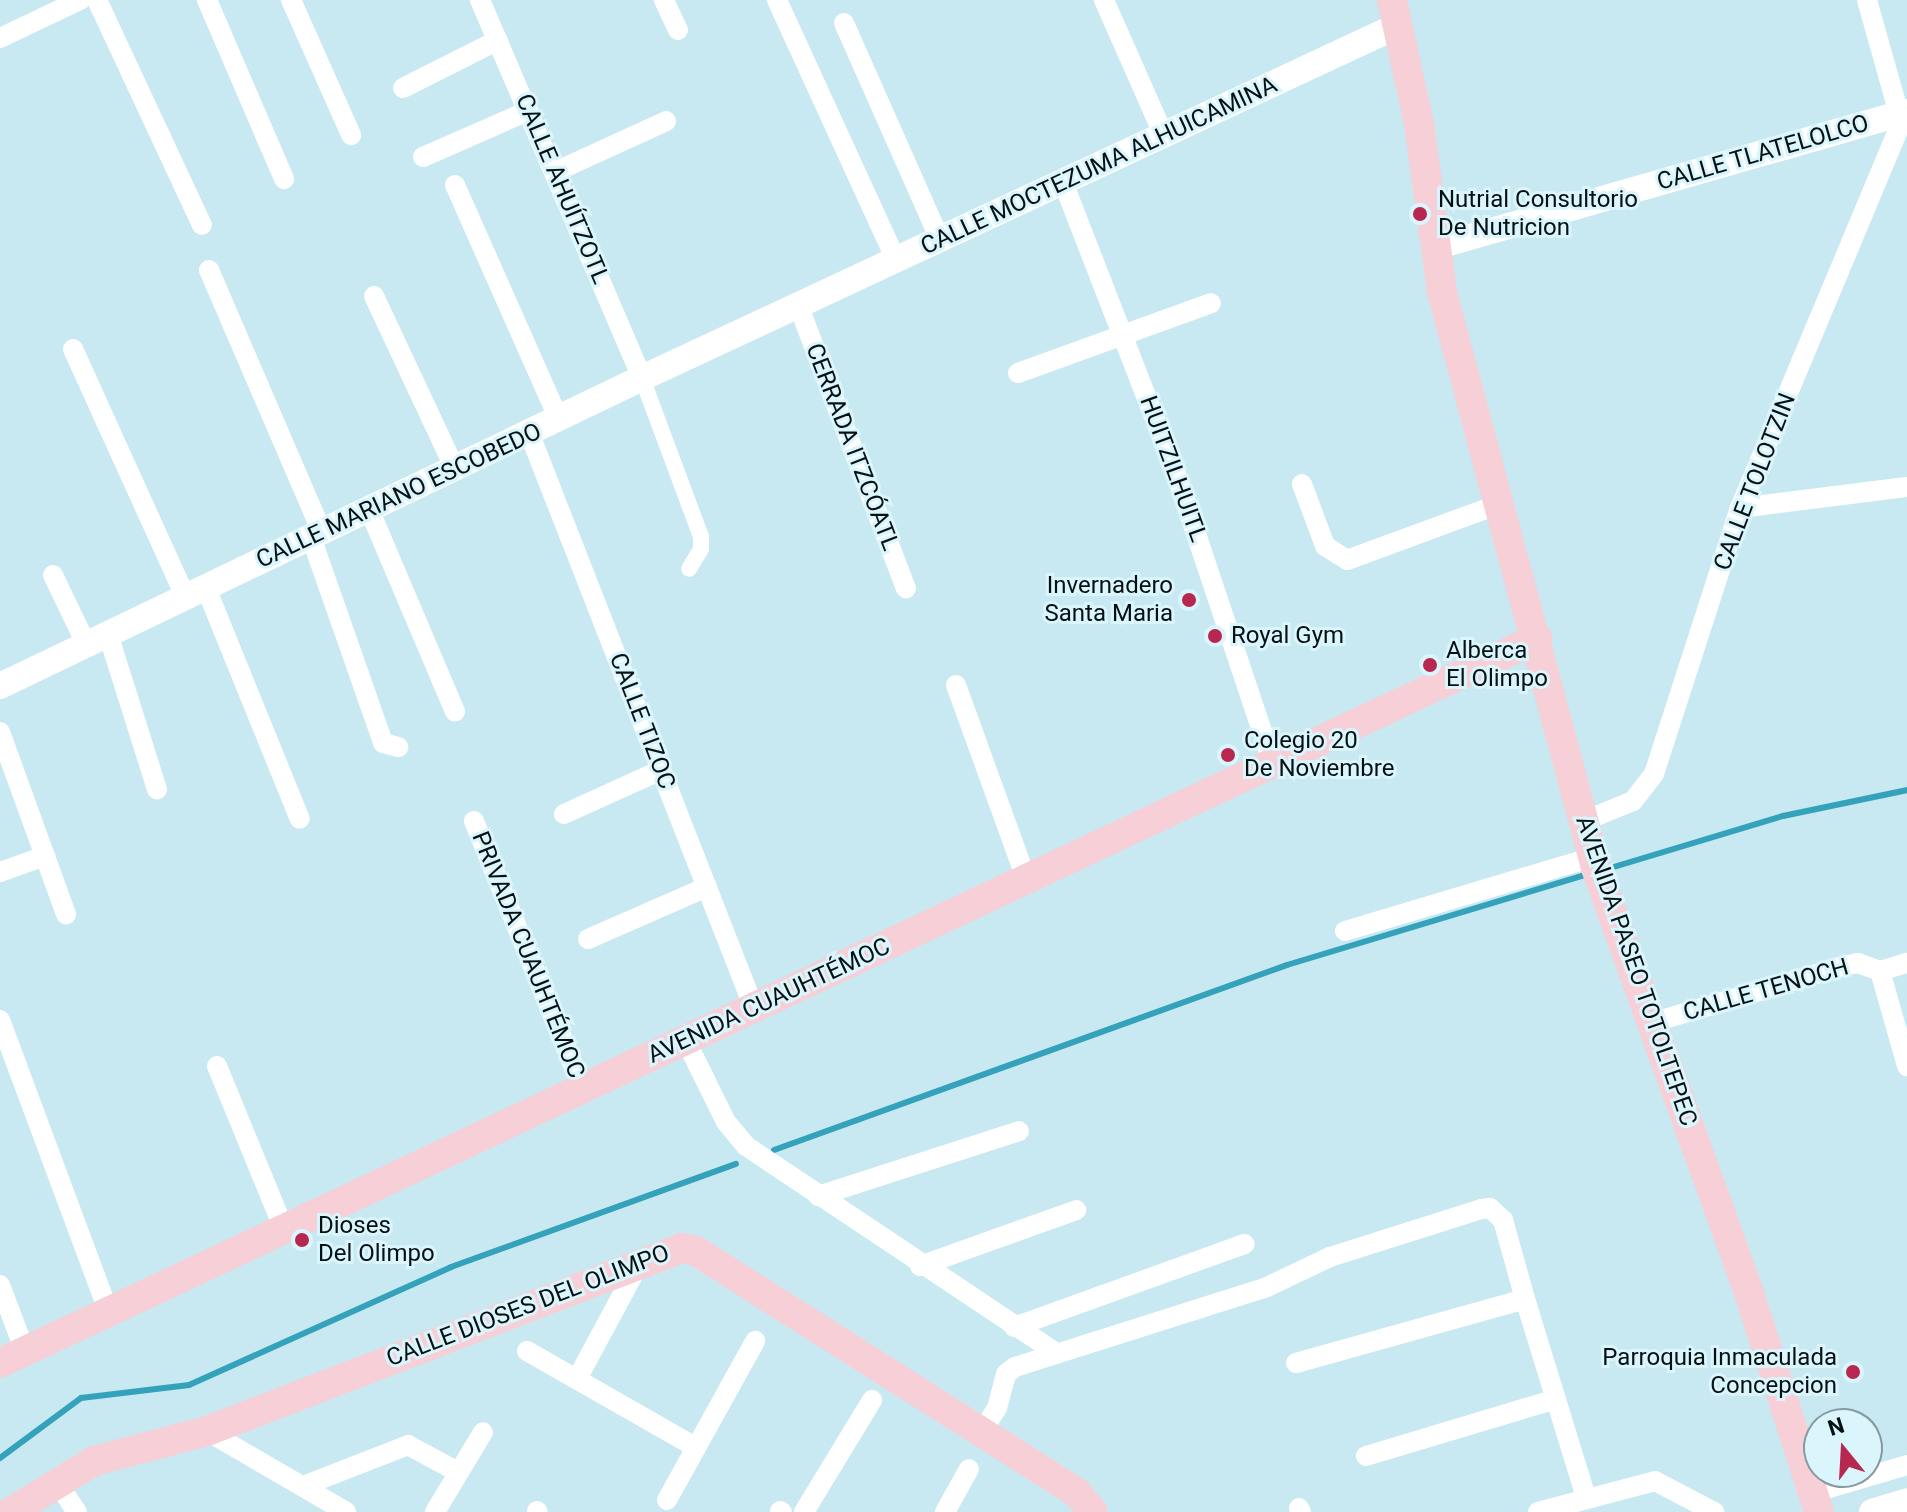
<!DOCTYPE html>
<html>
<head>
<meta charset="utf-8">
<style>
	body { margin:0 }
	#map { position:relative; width:1907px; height:1512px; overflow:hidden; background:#c8e9f2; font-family:Roboto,sans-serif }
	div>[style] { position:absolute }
	.stream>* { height:6px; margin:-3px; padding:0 3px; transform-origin:3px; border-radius:3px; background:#34a2ba }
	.pedestrian>* { height:16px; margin:-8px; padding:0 8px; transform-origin:8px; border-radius:8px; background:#fff }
	.minor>* { height:20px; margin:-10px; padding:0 10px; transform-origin:10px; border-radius:10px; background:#fff }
	.tertiary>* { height:26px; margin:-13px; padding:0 13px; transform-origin:13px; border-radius:13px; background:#fff }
	.secondary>* { height:30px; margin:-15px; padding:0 15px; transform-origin:15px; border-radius:15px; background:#f6cfd7 }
	.dots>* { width:22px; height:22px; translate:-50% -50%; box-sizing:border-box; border:4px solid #dbf5fc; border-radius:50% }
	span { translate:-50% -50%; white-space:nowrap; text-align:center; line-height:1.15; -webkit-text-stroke:6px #dbf5fc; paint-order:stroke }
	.street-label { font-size:24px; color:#061114 }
	.poi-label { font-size:24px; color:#061114 }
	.left { translate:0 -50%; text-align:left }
	.right { translate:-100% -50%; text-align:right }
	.north { position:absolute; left:1803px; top:1408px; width:80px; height:80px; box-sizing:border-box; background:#dbf5fc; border:2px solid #869a9f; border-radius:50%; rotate:342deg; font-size:22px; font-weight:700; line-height:32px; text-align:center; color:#061114 }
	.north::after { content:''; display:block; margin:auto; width:28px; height:36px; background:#b72750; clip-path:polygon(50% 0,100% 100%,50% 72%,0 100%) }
</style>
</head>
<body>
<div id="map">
	<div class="stream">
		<i style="left:1607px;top:869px;width:184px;rotate:-16.8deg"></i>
		<i style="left:1783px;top:816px;width:127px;rotate:-11.8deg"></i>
		<i style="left:774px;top:1150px;width:545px;rotate:-19.83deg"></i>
		<i style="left:1287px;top:965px;width:315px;rotate:-16.8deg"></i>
		<i style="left:0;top:1458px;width:101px;rotate:-36.5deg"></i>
		<i style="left:81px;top:1398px;width:109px;rotate:-6.9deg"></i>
		<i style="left:189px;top:1385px;width:287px;rotate:-24.2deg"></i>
		<i style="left:451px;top:1267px;width:303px;rotate:-19.9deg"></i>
	</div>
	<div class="pedestrian">
		<i style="left:642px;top:378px;width:170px;rotate:69.6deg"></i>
		<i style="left:701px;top:537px;width:12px;rotate:90deg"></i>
		<i style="left:701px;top:549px;width:23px;rotate:121deg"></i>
	</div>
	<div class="minor">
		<i style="left:97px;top:0;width:248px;rotate:65deg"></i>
		<i style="left:207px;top:0;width:195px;rotate:66.7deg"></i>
		<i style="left:291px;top:0;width:148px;rotate:66deg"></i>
		<i style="left:480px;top:0;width:411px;rotate:66.8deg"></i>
		<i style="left:664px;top:0;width:33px;rotate:65deg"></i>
		<i style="left:777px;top:0;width:286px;rotate:65.4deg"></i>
		<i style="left:1104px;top:0;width:149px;rotate:66.2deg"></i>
		<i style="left:844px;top:23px;width:237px;rotate:66.1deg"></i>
		<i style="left:0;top:38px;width:89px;rotate:-25.4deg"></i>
		<i style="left:403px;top:88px;width:106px;rotate:-26.8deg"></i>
		<i style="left:423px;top:157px;width:115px;rotate:-23.7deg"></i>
		<i style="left:557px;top:171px;width:120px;rotate:-24.6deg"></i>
		<i style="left:1063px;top:182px;width:310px;rotate:68.8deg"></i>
		<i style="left:1175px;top:471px;width:306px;rotate:71.5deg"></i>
		<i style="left:455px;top:185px;width:257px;rotate:66.1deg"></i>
		<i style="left:209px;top:270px;width:285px;rotate:66.7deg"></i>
		<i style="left:374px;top:296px;width:191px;rotate:64.9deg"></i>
		<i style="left:799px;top:307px;width:301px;rotate:69.2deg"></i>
		<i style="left:73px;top:349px;width:271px;rotate:65.6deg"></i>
		<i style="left:1018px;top:373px;width:205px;rotate:-19.9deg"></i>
		<i style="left:530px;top:435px;width:615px;rotate:68.65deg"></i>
		<i style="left:1302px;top:484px;width:66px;rotate:69.6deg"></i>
		<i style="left:1325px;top:546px;width:26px;rotate:32deg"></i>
		<i style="left:1347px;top:560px;width:162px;rotate:-20.2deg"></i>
		<i style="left:1740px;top:508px;width:168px;rotate:-7.2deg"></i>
		<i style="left:369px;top:509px;width:220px;rotate:67deg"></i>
		<i style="left:311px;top:537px;width:218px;rotate:70.7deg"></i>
		<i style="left:383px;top:743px;width:16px;rotate:15deg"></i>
		<i style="left:53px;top:575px;width:76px;rotate:64.4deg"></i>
		<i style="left:206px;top:588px;width:249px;rotate:67.9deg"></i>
		<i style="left:108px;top:634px;width:163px;rotate:72.5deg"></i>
		<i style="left:956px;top:685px;width:205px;rotate:70.1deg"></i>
		<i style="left:0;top:732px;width:194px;rotate:70.1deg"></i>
		<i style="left:564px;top:814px;width:107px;rotate:-24.4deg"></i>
		<i style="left:474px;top:821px;width:289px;rotate:67.9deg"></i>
		<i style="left:1584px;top:821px;width:53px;rotate:-22.2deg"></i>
		<i style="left:1633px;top:801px;width:34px;rotate:-52deg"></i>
		<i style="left:1654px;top:774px;width:280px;rotate:-72.1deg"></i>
		<i style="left:1740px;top:508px;width:410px;rotate:-67.3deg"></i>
		<i style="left:1898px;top:130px;width:16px;rotate:-86deg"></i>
		<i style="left:1899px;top:114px;width:118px;rotate:-105.7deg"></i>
		<i style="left:0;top:872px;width:48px;rotate:-19.6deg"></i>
		<i style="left:1345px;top:931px;width:259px;rotate:-16.6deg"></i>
		<i style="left:588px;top:939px;width:130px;rotate:-23.6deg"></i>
		<i style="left:1880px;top:971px;width:99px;rotate:74.1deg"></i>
		<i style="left:1880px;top:971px;width:28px;rotate:-17deg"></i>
		<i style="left:0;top:1020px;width:310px;rotate:69.6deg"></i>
		<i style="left:1651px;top:1023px;width:201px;rotate:-16.5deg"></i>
		<i style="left:1844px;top:966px;width:14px;rotate:-12deg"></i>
		<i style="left:1858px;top:963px;width:23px;rotate:20deg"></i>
		<i style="left:686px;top:1041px;width:90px;rotate:63.7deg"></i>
		<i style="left:726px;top:1122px;width:31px;rotate:50deg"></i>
		<i style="left:746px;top:1146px;width:369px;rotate:33.7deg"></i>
		<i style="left:217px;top:1066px;width:176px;rotate:67.7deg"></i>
		<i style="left:818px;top:1196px;width:211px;rotate:-17.9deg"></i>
		<i style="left:920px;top:1266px;width:166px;rotate:-19.7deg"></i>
		<i style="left:0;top:1285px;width:71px;rotate:69.3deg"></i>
		<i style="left:1014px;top:1327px;width:245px;rotate:-19.8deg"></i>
		<i style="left:527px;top:1351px;width:193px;rotate:29.7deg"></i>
		<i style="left:1296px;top:1363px;width:238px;rotate:-15.6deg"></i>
		<i style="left:1525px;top:1299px;width:207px;rotate:72.9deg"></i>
		<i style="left:577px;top:1379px;width:131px;rotate:-61.7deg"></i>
		<i style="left:207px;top:1431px;width:161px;rotate:30.2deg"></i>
		<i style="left:982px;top:1432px;width:28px;rotate:-58deg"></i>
		<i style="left:997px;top:1408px;width:35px;rotate:-75deg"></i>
		<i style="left:1006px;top:1374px;width:11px;rotate:-38deg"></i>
		<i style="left:1015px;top:1367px;width:264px;rotate:-17.6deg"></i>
		<i style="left:1267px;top:1287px;width:70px;rotate:-25.5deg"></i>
		<i style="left:1330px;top:1257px;width:158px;rotate:-17.6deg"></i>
		<i style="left:1481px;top:1209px;width:9px;rotate:-6deg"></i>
		<i style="left:1490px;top:1208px;width:18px;rotate:43deg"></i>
		<i style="left:1503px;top:1220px;width:82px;rotate:74.4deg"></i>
		<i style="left:1366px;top:1456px;width:198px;rotate:-16.7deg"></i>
		<i style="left:56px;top:1481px;width:37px;rotate:56deg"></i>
		<i style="left:303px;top:1486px;width:113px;rotate:-21.3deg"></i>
		<i style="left:408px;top:1445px;width:57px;rotate:28.4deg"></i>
		<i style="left:1816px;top:1492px;width:95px;rotate:-16.5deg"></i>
		<i style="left:667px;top:1500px;width:182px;rotate:-61deg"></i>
		<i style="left:1299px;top:1508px;width:4px;rotate:63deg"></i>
		<i style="left:537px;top:1511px;width:1px;rotate:45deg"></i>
		<i style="left:780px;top:1511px;width:2px;rotate:27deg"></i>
		<i style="left:435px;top:1512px;width:93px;rotate:-59deg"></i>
		<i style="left:804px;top:1512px;width:131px;rotate:-58.7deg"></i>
		<i style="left:945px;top:1512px;width:49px;rotate:-60.8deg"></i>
		<i style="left:1538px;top:1512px;width:121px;rotate:-14.8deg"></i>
		<i style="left:1655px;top:1481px;width:67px;rotate:27.7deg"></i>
	</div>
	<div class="tertiary">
		<i style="left:1435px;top:247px;width:491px;rotate:-16deg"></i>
		<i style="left:0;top:686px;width:712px;rotate:-25.63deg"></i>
		<i style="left:642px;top:378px;width:835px;rotate:-25deg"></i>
		<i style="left:1872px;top:1512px;width:37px;rotate:-17deg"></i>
	</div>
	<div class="secondary">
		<i style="left:1392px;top:0;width:127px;rotate:77.7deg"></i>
		<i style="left:1419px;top:124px;width:170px;rotate:82.2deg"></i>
		<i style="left:1442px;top:292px;width:596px;rotate:75.03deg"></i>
		<i style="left:1596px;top:868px;width:452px;rotate:70.2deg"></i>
		<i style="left:1749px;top:1293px;width:230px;rotate:72.3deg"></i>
		<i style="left:0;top:1363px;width:1700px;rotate:-25.24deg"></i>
		<i style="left:11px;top:1512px;width:97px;rotate:-31.6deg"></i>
		<i style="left:94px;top:1461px;width:117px;rotate:-14.9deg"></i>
		<i style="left:207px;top:1431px;width:509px;rotate:-21.07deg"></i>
		<i style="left:682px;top:1248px;width:14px;rotate:12deg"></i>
		<i style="left:696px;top:1251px;width:450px;rotate:32.4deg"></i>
		<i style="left:1076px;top:1492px;width:26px;rotate:50deg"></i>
	</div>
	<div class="dots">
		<i style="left:1420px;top:214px;background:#b72750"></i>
		<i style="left:1189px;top:600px;background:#b72750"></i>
		<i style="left:1215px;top:636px;background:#b72750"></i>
		<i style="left:1430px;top:665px;background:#b72750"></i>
		<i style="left:1228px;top:755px;background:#b72750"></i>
		<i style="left:302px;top:1240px;background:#b72750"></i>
		<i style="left:1853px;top:1372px;background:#b72750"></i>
	</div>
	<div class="street-label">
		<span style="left:1763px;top:153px;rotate:-16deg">CALLE TLATELOLCO</span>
		<span style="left:1099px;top:166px;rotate:-25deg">CALLE MOCTEZUMA ALHUICAMINA</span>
		<span style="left:562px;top:189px;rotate:67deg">CALLE AHUÍTZOTL</span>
		<span style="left:852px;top:447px;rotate:69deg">CERRADA ITZCÓATL</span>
		<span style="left:1173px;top:469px;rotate:70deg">HUITZILHUITL</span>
		<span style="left:1755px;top:482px;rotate:-69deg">CALLE TOLOTZIN</span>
		<span style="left:399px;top:496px;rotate:-25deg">CALLE MARIANO ESCOBEDO</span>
		<span style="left:642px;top:721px;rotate:69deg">CALLE TIZOC</span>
		<span style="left:528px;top:955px;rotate:68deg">PRIVADA CUAUHTÉMOC</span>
		<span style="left:1636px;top:971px;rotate:71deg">AVENIDA PASEO TOTOLTEPEC</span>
		<span style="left:1766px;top:990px;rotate:-16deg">CALLE TENOCH</span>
		<span style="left:769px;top:1001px;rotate:-25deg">AVENIDA CUAUHTÉMOC</span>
		<span style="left:528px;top:1306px;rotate:-21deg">CALLE DIOSES DEL OLIMPO</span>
	</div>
	<div class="poi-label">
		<span class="left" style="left:1438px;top:214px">Nutrial Consultorio<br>De Nutricion</span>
		<span class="right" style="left:1173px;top:600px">Invernadero<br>Santa Maria</span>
		<span class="left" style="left:1231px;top:636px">Royal Gym</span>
		<span class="left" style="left:1446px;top:665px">Alberca<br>El Olimpo</span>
		<span class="left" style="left:1244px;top:755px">Colegio 20<br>De Noviembre</span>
		<span class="left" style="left:318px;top:1240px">Dioses<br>Del Olimpo</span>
		<span class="right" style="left:1837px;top:1372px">Parroquia Inmaculada<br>Concepcion</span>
	</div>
	<div class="north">N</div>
</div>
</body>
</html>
